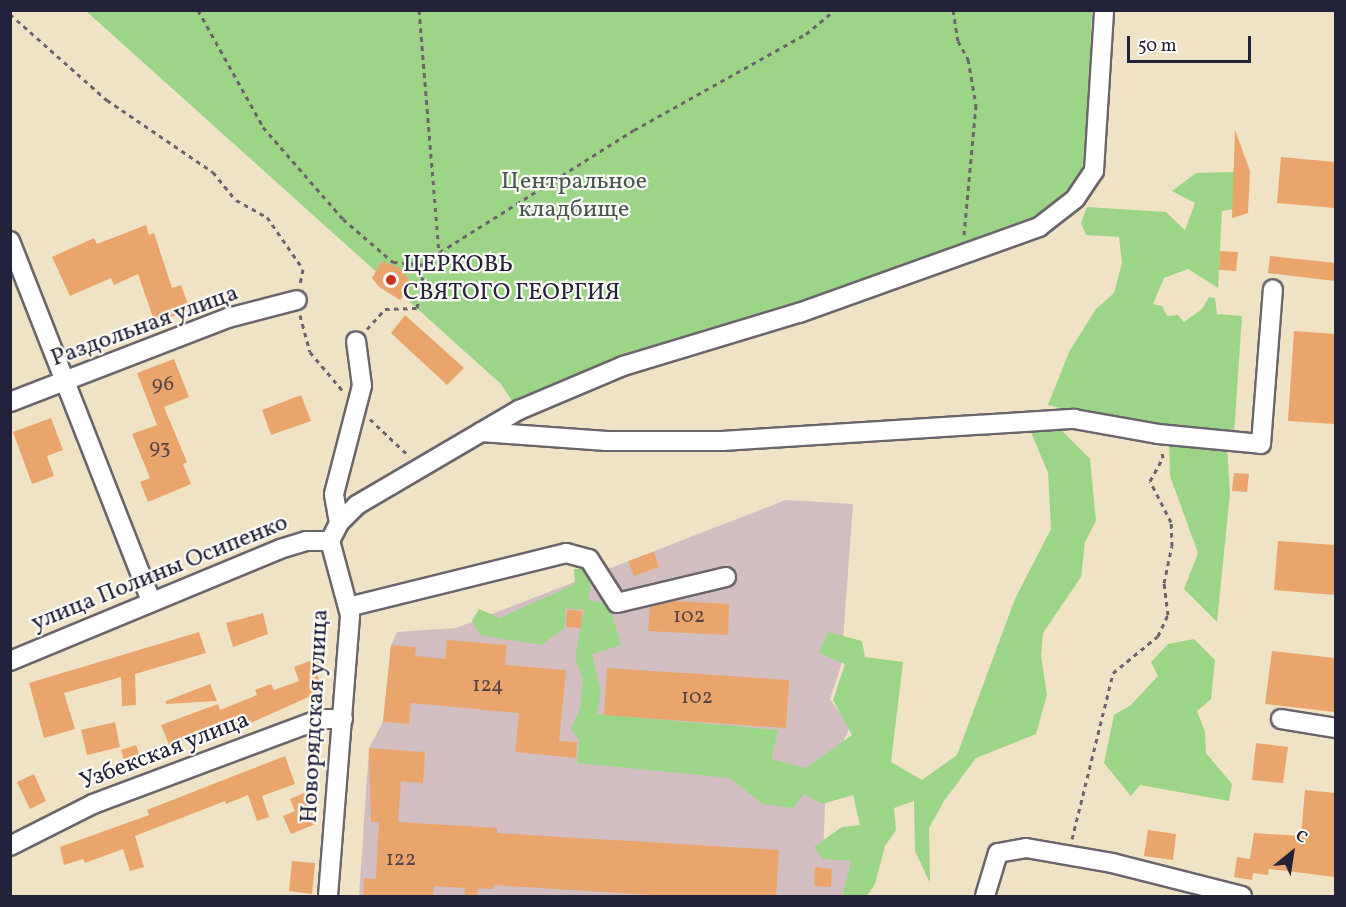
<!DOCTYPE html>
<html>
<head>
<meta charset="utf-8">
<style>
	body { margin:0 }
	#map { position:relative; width:1346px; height:907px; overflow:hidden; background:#f0e2c5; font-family:Vollkorn,serif }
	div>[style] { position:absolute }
	.industrial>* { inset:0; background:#d2bec1 }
	.green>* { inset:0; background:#9cd587 }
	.building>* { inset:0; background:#eaa56c }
	.path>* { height:3px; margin-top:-1.5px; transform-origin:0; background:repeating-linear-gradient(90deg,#6a656b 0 4.5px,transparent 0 9px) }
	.roads { filter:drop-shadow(2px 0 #6a656b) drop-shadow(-2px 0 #6a656b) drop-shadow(0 2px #6a656b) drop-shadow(0 -2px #6a656b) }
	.minor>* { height:18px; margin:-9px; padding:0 9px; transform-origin:9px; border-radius:9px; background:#fff }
	.dots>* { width:16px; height:16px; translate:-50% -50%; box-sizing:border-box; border:3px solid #fdfcf7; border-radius:50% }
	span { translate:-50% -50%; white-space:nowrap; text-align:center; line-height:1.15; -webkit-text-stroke:4.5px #fdfcf7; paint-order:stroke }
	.number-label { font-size:21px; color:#544347 }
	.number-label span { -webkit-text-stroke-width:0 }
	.park-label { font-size:24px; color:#475852 }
	.poi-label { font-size:24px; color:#22223b }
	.left { translate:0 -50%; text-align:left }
	.street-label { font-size:24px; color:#22223b }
	.frame { position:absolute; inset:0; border:12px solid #22223b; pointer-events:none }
	.north { position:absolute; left:1262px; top:823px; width:60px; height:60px; -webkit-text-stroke:4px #fdfcf7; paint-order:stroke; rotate:30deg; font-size:16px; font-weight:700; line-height:24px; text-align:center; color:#22223b }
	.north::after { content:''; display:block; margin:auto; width:21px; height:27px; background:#22223b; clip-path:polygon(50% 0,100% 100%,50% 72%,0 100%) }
	.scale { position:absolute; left:1127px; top:36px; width:124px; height:27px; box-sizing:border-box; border:3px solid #22223b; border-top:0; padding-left:8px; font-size:18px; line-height:21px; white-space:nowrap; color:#22223b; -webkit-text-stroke:4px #fdfcf7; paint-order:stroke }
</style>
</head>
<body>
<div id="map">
	<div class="industrial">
		<i style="clip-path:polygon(786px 500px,853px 504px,841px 666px,830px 699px,850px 727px,826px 779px,823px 858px,851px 861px,842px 896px,359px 896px,369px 748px,383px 722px,391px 645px,397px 632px,456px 628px)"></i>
	</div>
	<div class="green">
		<i style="clip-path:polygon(86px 11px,1092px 11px,1087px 135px,1081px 176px,1033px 222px,803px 304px,794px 324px,637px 372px,525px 420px,501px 384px)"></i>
		<i style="clip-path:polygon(1236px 172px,1234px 209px,1222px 211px,1218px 288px,1188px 269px,1164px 278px,1153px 304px,1162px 306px,1167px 316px,1178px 315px,1184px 322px,1202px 309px,1209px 297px,1215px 298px,1217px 314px,1242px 316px,1234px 435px,1086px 414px,1048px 405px,1069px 352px,1096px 309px,1114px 293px,1122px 263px,1119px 237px,1086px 235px,1081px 223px,1087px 207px,1166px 212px,1185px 230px,1195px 203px,1172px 191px,1196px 173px)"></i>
		<i style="clip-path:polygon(1061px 430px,1090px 459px,1096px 521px,1085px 542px,1081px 577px,1043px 633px,1041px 656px,1047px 695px,1036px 734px,976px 758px,944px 801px,929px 828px,930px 883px,915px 851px,914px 801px,894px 808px,896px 830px,885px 846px,875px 884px,867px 896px,842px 896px,851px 861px,823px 859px,814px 847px,842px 827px,860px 825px,853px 795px,822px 804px,804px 794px,793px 808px,763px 804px,730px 778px,577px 763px,579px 740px,571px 729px,580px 708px,583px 680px,575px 658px,584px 610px,566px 608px,564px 629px,541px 645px,480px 635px,472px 621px,479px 609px,500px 618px,575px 584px,574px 569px,594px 568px,588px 600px,609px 604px,621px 645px,592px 654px,601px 691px,597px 714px,778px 730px,771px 759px,806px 768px,852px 735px,833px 700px,845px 664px,819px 653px,828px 632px,862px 641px,865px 657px,903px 662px,891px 762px,922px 780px,957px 755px,1015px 599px,1051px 529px,1048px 473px,1031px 432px)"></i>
		<i style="clip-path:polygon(1169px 439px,1227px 447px,1230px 493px,1217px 622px,1184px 589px,1198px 553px,1170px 476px)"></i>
		<i style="clip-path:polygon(1194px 639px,1215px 660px,1211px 699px,1197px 711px,1205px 732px,1206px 753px,1232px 784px,1229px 801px,1140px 785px,1131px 796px,1104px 763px,1114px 715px,1131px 705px,1158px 676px,1151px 662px,1168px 644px)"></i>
	</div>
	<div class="building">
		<i style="clip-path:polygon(1235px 130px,1250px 171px,1248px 213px,1232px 218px)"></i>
		<i style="clip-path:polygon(1281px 157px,1335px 162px,1335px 208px,1277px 203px)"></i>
		<i style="clip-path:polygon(146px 225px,149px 235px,154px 233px,172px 288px,181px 285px,190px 310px,155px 323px,138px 274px,114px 285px,111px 278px,70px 296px,52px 257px,94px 238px,97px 244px)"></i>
		<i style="clip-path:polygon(1220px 251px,1238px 252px,1236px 271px,1219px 270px)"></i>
		<i style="clip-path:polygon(1270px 256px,1335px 263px,1335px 281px,1268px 273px)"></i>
		<i style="clip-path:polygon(382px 261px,400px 268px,410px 282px,410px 289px,400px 300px,379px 287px,372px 278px)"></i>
		<i style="clip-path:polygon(405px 315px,464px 368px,447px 385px,391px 333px)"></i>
		<i style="clip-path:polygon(1294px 331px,1335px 334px,1335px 424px,1288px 421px)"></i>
		<i style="clip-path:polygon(174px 359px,189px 397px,164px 407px,187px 462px,183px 464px,191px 484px,148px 502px,140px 482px,150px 478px,132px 434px,157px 425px,137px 373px)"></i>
		<i style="clip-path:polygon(301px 395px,311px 421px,271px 435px,262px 410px)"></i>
		<i style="clip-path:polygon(51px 418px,63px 450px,47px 456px,54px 476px,32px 484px,13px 432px)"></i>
		<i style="clip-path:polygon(1234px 473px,1249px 474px,1247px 492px,1232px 491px)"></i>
		<i style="clip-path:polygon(1278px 541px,1335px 545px,1335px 595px,1274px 590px)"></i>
		<i style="clip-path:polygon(654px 552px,659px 567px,634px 576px,628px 561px)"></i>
		<i style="clip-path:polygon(673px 601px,729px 604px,728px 635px,648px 631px,650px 607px)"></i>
		<i style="clip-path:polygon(567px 610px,582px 611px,581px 628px,566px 627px)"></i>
		<i style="clip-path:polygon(263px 613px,268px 634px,233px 647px,226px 623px)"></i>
		<i style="clip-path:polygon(199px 632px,206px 653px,135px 674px,136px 705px,122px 706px,121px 677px,64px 693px,75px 729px,44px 738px,29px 683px)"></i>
		<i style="clip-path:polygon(447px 640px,507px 645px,505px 665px,566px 670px,559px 741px,577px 742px,576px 758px,515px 752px,519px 713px,411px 703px,409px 724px,383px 722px,391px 645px,416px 647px,415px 656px,445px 659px)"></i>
		<i style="clip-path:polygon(1272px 651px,1335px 658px,1335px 712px,1265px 704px)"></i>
		<i style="clip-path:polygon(320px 657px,325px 671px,317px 674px,324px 690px,226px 734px,205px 741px,202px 733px,170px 747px,161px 725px,218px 704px,220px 710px,257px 695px,255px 690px,271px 684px,274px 690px,299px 681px,294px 667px)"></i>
		<i style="clip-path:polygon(607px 668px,789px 680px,786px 728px,604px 715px)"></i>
		<i style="clip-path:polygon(210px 684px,217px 701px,166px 704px,166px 701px)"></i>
		<i style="clip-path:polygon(115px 722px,120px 747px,87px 755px,81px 730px)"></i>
		<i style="clip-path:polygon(1256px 743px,1288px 747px,1283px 783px,1252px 780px)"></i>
		<i style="clip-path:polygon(136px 745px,142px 763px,126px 768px,121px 750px)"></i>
		<i style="clip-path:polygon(369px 748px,425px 752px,423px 783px,401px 781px,398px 822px,497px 828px,497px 833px,779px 850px,776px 897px,685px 897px,494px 885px,493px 889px,478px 888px,477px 897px,464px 897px,465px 888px,434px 886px,433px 897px,363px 897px,364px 878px,376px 879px,379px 822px,371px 822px)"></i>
		<i style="clip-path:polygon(285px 756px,295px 784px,262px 796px,269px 817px,257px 821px,248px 795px,226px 804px,225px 801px,135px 836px,144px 867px,130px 871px,123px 849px,85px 863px,83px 859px,64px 865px,60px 847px,149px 815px,147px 810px)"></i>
		<i style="clip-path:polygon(34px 774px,46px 801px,30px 809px,17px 782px)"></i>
		<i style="clip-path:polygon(311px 790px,318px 823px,291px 834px,283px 816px,295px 811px,290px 799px)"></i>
		<i style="clip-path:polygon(1305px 790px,1335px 793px,1335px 877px,1269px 869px,1268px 875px,1253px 873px,1252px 880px,1234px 877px,1237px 857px,1250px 859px,1254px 833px,1301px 836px)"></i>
		<i style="clip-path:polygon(1148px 830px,1176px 834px,1173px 860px,1144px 856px)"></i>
		<i style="clip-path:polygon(292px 861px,315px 863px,312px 894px,289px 891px)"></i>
		<i style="clip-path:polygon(815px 867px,832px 869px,831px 887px,814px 886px)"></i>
	</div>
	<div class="path">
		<i style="left:198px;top:10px;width:134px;rotate:60.9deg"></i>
		<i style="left:263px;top:127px;width:122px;rotate:49deg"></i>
		<i style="left:343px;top:219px;width:66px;rotate:40.7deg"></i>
		<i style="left:393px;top:262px;width:32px;rotate:5deg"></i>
		<i style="left:419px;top:10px;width:242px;rotate:85.3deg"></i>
		<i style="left:953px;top:10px;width:31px;rotate:81deg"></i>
		<i style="left:958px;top:41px;width:21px;rotate:61deg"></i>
		<i style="left:968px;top:59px;width:47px;rotate:80.1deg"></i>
		<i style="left:976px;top:105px;width:131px;rotate:95.3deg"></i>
		<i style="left:10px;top:14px;width:130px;rotate:41.6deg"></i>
		<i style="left:107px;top:100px;width:128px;rotate:34.2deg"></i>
		<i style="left:213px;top:172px;width:36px;rotate:51deg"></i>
		<i style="left:236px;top:200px;width:35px;rotate:29deg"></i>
		<i style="left:267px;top:217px;width:63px;rotate:55.3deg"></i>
		<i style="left:303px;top:269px;width:16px;rotate:101deg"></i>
		<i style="left:300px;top:315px;width:38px;rotate:75deg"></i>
		<i style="left:310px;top:352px;width:51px;rotate:49.8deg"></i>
		<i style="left:367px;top:329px;width:27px;rotate:-48deg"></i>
		<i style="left:385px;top:309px;width:32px;rotate:-2deg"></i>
		<i style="left:417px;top:308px;width:44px;rotate:-79.5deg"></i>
		<i style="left:425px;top:265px;width:20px;rotate:-41deg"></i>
		<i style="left:440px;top:252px;width:229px;rotate:-32.2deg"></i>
		<i style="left:634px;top:130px;width:197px;rotate:-29.2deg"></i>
		<i style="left:806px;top:34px;width:38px;rotate:-40deg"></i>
		<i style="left:370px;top:419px;width:54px;rotate:43.5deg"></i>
		<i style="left:1072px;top:839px;width:171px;rotate:-76.1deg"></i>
		<i style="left:1113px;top:673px;width:58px;rotate:-39.4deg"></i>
		<i style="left:1158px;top:636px;width:23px;rotate:-65deg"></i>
		<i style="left:1168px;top:615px;width:32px;rotate:-97deg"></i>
		<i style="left:1164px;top:583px;width:38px;rotate:-78deg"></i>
		<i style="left:1172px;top:546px;width:24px;rotate:-92deg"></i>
		<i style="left:1171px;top:522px;width:46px;rotate:-117.1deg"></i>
		<i style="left:1150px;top:481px;width:26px;rotate:-61deg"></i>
		<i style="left:1163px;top:458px;width:6px;rotate:-99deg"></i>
	</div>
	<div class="roads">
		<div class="minor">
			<i style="left:10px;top:241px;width:387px;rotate:68.6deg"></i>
			<i style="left:10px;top:402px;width:234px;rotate:-21.1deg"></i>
			<i style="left:228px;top:318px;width:71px;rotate:-14.6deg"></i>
			<i style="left:481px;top:432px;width:126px;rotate:4.1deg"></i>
			<i style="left:607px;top:441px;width:115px"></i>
			<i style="left:722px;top:441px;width:353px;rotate:-3.6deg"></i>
			<i style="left:1074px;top:419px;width:85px;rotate:10.1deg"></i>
			<i style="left:1158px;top:434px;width:103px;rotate:5.5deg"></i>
			<i style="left:1261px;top:444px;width:155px;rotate:-85.6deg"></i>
			<i style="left:339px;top:523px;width:29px;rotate:-100deg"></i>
			<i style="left:334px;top:494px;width:112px;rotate:-75.5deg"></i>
			<i style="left:362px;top:386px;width:45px;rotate:-97.6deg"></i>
			<i style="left:330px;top:541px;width:20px;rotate:-63deg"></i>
			<i style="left:339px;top:523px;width:25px;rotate:-45deg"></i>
			<i style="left:357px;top:505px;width:188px;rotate:-30.4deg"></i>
			<i style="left:519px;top:410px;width:113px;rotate:-22.9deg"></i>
			<i style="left:623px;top:366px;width:184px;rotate:-16.8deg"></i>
			<i style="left:799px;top:313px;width:255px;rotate:-19.7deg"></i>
			<i style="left:1039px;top:227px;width:46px;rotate:-37.9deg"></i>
			<i style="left:1075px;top:199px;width:34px;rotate:-56deg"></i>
			<i style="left:1094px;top:171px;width:161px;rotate:-86.4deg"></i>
			<i style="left:348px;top:607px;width:225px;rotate:-13.9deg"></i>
			<i style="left:566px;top:553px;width:24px;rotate:15deg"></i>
			<i style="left:589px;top:559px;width:52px;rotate:57.5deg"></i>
			<i style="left:617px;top:603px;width:112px;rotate:-13.4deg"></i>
			<i style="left:10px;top:661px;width:292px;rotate:-22.5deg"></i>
			<i style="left:280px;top:549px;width:27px;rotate:-17deg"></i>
			<i style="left:306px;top:541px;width:24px"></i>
			<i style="left:1281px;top:719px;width:56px;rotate:9.3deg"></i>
			<i style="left:10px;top:846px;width:93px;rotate:-26.8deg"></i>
			<i style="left:93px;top:804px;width:242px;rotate:-20.5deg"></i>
			<i style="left:320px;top:719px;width:23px"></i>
			<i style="left:328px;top:896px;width:282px;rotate:-85.5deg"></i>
			<i style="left:350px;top:615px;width:77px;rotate:-105.1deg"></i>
			<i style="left:985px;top:896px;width:45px;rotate:-73.2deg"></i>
			<i style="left:998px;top:853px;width:28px;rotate:-10deg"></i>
			<i style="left:1026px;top:848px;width:87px;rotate:9.9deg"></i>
			<i style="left:1112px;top:863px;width:134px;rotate:14.2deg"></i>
		</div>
	</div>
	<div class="dots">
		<i style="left:391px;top:280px;background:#c8321e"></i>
	</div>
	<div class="number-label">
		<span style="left:163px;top:385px">96</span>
		<span style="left:160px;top:448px">93</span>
		<span style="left:689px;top:617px">102</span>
		<span style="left:488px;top:686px">124</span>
		<span style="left:697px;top:698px">102</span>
		<span style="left:401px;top:860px">122</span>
	</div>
	<div class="park-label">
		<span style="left:574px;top:197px">Центральное<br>кладбище</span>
	</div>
	<div class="poi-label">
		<span class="left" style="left:403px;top:280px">ЦЕРКОВЬ<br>СВЯТОГО ГЕОРГИЯ</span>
	</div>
	<div class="street-label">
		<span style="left:145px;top:327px;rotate:-20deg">Раздольная улица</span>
		<span style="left:160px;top:574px;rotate:-22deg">улица Полины Осипенко</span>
		<span style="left:316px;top:716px;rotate:-87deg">Новорядская улица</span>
		<span style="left:165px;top:752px;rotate:-21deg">Узбекская улица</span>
	</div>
	<div class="frame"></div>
	<div class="north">С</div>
	<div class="scale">50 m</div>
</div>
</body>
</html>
